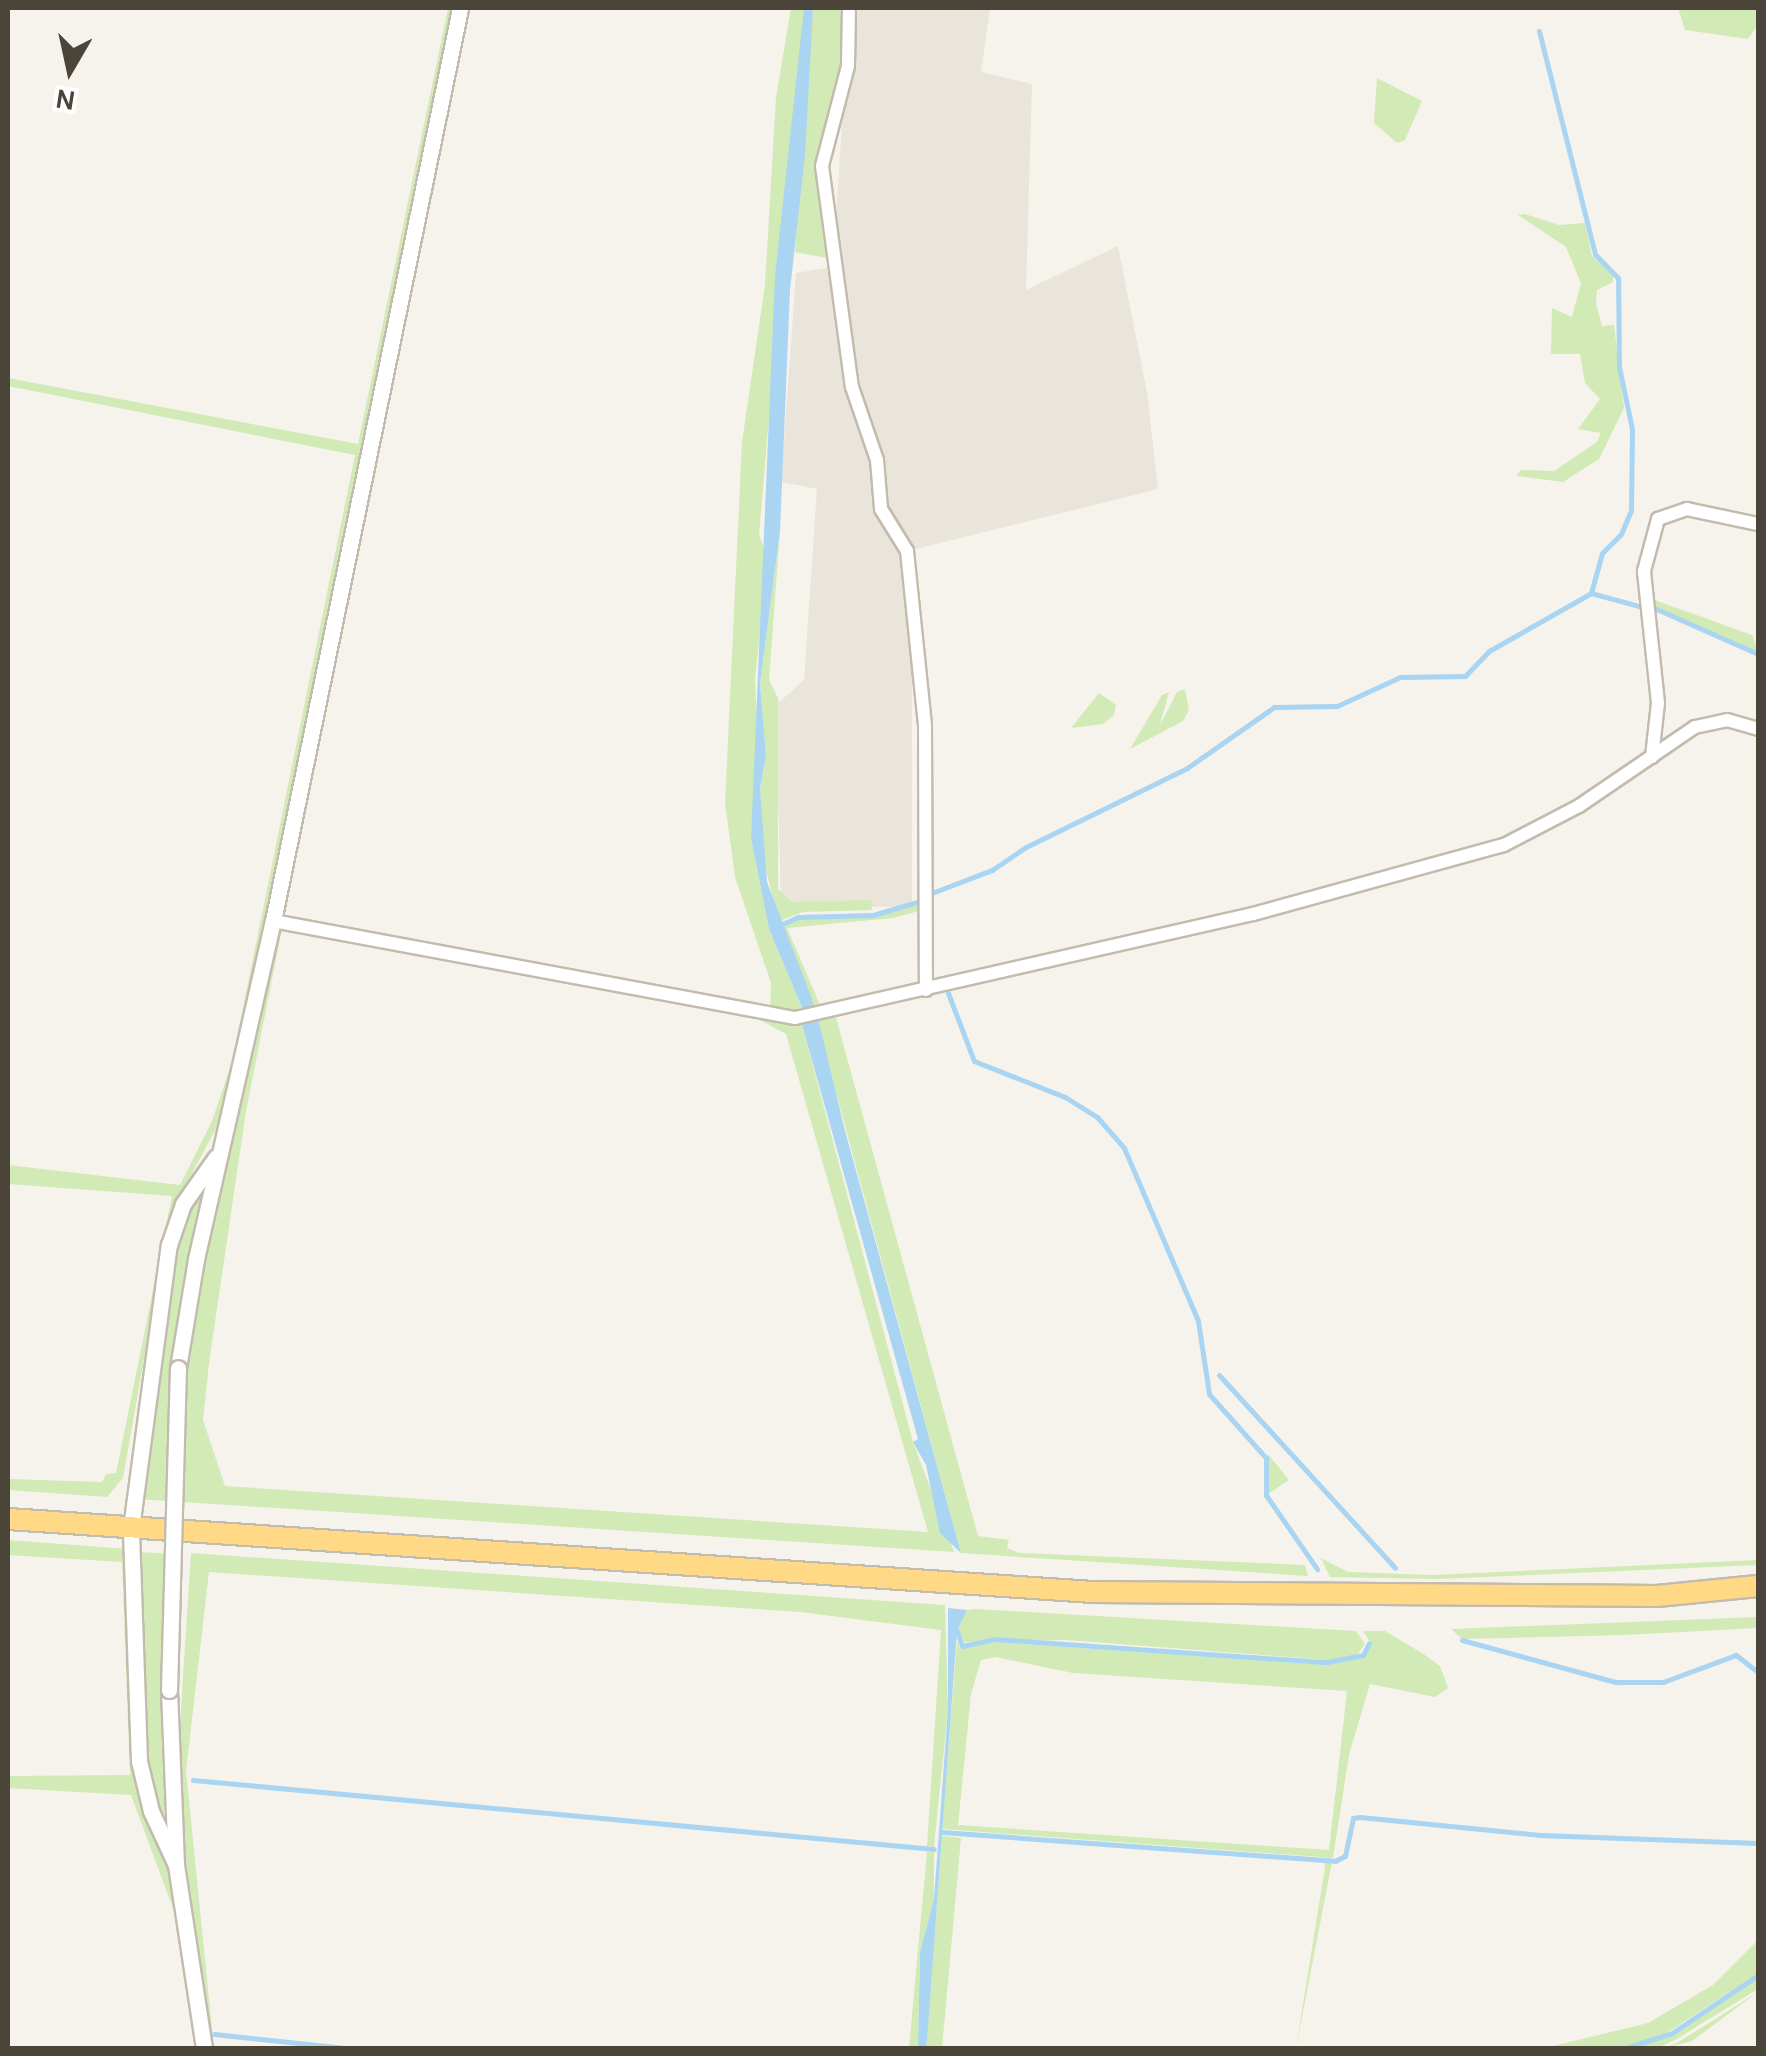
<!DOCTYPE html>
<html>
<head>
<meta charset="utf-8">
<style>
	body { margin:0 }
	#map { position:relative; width:1766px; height:2056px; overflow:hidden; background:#f6f3ec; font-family:Karla,sans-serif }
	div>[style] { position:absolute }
	.residential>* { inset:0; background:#eae5da }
	.green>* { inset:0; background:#d2eab5 }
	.water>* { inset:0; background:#a9d4f2 }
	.stream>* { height:5px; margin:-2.5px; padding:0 2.5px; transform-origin:2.5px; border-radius:2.5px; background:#a9d4f2 }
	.roads { filter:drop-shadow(2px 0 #c2bbae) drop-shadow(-2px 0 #c2bbae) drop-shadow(0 2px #c2bbae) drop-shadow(0 -2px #c2bbae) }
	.minor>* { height:12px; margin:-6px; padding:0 6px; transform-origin:6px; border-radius:6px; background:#fff }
	.tertiary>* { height:15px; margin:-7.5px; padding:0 7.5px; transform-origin:7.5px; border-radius:7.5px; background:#fff }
	.trunk>* { height:20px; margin:-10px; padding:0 10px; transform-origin:10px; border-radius:10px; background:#ffd985 }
	.bridges { filter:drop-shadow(2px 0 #c2bbae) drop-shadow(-2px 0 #c2bbae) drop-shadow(0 2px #c2bbae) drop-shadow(0 -2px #c2bbae) }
	.tertiary-bridge>* { height:15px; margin:-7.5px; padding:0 7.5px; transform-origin:7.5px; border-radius:7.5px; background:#fff }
	span { translate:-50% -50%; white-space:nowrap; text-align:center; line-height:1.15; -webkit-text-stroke:8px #fff; paint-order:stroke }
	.frame { position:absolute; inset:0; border:10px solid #4b4439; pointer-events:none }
	.north { position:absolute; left:20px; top:20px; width:100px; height:100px; -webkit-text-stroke:8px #fff; paint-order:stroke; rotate:189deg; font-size:28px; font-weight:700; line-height:40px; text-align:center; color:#4b4439 }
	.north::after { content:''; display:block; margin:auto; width:35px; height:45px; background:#4b4439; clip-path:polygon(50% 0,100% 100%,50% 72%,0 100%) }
</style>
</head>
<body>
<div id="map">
	<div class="residential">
		<i style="clip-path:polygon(849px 8px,990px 8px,981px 72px,1032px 84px,1026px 290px,1118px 246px,1147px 392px,1158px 489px,912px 550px,912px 907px,781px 906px,776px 705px,804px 680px,817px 489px,781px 482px,796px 273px,833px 267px)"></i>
	</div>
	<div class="green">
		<i style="clip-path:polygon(448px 8px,456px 8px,243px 1042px,221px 1119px,178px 1200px,164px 1245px,123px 1478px,107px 1497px,8px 1490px,8px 1479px,102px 1482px,106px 1474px,116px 1473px,172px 1196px,8px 1184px,8px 1165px,180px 1185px,212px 1121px,232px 1062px,355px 455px,8px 386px,8px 378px,358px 444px)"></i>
		<i style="clip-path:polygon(791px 8px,804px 8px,759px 535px,768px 558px,755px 679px,758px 750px,751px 838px,769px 929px,803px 1010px,792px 1013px,770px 1011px,771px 983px,735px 877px,725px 803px,742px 442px,765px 285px,776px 97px)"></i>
		<i style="clip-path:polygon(813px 8px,845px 8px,844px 57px,818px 169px,827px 258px,795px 252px)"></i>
		<i style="clip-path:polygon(1678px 8px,1758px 8px,1758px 24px,1748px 39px,1685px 30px)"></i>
		<i style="clip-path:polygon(1377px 78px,1422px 101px,1405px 140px,1397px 143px,1374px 123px)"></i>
		<i style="clip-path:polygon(1525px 214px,1559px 225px,1585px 223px,1592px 256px,1613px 273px,1613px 282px,1597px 290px,1596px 304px,1602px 326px,1614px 325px,1624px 408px,1599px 459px,1563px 482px,1516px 476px,1521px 470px,1554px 471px,1597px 442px,1601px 433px,1578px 429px,1600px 399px,1585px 383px,1580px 354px,1551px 354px,1552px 308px,1572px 317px,1581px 283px,1566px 247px,1518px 215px)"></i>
		<i style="clip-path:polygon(780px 531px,769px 680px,778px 698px,778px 889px,792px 902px,871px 900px,872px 910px,803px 912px,779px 921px,763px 859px,760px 789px,766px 756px,760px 683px)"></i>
		<i style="clip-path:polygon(1649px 598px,1752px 635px,1758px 652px,1651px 605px)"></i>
		<i style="clip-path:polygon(1185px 689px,1189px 710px,1183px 721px,1130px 749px,1162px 695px,1169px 692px,1160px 725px,1177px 692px)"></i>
		<i style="clip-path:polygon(1099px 693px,1116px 705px,1114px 715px,1103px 724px,1071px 728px)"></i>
		<i style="clip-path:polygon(918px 903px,919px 911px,893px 918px,787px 928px,820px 1005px,814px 1008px,781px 927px,799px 919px,874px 916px)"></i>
		<i style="clip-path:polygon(282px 929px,246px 1111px,209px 1363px,203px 1420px,225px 1486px,928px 1532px,786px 1034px,756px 1018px,801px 1021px,913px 1442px,954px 1552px,137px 1499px,161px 1300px,186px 1211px,208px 1183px,171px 1363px,194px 1298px,276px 932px)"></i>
		<i style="clip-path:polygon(835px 1014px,978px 1536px,1009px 1540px,1007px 1548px,1019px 1553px,1305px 1565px,1308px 1576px,961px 1553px,821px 1038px,818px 1018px)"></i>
		<i style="clip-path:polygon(1268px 1454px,1289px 1480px,1268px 1494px)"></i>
		<i style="clip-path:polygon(8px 1540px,128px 1549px,132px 1681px,184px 1938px,131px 1795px,8px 1788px,8px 1776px,130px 1775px,122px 1562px,8px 1555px)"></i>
		<i style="clip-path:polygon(138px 1552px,171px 1554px,164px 1815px,144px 1766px)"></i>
		<i style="clip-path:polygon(191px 1553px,945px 1605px,948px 1709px,934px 1847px,927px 1846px,941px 1630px,800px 1612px,209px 1572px,186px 1771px,214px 2048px,207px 2048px,182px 1868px,177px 1770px)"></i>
		<i style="clip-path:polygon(1321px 1558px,1348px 1572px,1432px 1575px,1758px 1560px,1758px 1565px,1438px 1579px,1330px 1577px)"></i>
		<i style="clip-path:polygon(975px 1609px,1356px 1631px,1365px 1644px,1357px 1655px,1327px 1660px,1067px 1640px,964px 1642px,958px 1628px,967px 1610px)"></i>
		<i style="clip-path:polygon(1758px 1617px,1758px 1628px,1624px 1635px,1462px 1639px,1451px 1629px)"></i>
		<i style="clip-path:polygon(evenodd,1363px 1631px,1385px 1631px,1422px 1653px,1440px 1666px,1448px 1688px,1435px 1697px,1370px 1684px,1349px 1755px,1333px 1858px,942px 1829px,957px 1641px,960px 1649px,994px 1642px,1327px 1665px,1364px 1657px,1371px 1644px,1363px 1631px,995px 1657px,1073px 1673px,1347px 1691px,1329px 1850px,958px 1825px,971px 1694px,981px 1660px,995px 1657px)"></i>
		<i style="clip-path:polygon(942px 1836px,961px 1838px,942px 2048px,926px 2048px)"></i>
		<i style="clip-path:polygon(927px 1852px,934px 1852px,934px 1899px,920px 1952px,918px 2048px,909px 2048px)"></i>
		<i style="clip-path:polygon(1324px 1862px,1332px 1862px,1296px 2048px,1325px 1867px)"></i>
		<i style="clip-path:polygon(1758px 1940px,1758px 1973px,1659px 2038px,1617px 2048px,1545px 2048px,1648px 2023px,1713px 1985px)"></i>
		<i style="clip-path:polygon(1758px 1977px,1758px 1989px,1675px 2040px,1657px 2048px,1632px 2048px,1673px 2034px)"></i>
		<i style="clip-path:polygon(1758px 1992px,1692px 2041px,1664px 2048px,1677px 2043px)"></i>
	</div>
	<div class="water">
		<i style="clip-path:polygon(804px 8px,813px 8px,805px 155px,790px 290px,780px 531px,760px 683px,766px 756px,760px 789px,767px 882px,812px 999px,814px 1008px,803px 1010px,769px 929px,751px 838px,775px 276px)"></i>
		<i style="clip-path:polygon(818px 1018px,844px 1127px,961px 1553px,940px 1533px,926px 1465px,913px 1442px,918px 1439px,801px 1021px)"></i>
		<i style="clip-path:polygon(948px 1608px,967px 1610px,957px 1631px,927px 2040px,926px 2048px,918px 2048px,920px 1952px,934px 1899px,948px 1709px)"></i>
	</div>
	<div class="stream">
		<i style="left:1591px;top:593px;width:50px;rotate:15.2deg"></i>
		<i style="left:1652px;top:607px;width:116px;rotate:23.9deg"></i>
		<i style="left:929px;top:894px;width:67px;rotate:-20.9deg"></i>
		<i style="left:992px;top:870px;width:41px;rotate:-34.1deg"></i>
		<i style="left:1026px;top:847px;width:179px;rotate:-26.1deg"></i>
		<i style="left:1187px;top:768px;width:106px;rotate:-35deg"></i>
		<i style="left:1274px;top:707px;width:63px;rotate:-0.9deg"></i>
		<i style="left:1337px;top:706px;width:69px;rotate:-24.7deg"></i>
		<i style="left:1400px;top:677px;width:65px;rotate:-0.9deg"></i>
		<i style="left:1465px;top:676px;width:35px;rotate:-46deg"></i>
		<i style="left:1489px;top:651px;width:117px;rotate:-29.6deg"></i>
		<i style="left:1591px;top:593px;width:41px;rotate:-74.6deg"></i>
		<i style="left:1602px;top:553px;width:27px;rotate:-45deg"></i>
		<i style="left:1621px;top:534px;width:26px;rotate:-67deg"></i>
		<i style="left:1631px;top:510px;width:81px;rotate:-89.3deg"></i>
		<i style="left:1632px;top:429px;width:63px;rotate:-101.8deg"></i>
		<i style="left:1619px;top:367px;width:89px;rotate:-90.6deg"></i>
		<i style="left:1618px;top:278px;width:33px;rotate:-134deg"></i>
		<i style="left:1595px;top:254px;width:230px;rotate:-104.1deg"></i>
		<i style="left:780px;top:925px;width:20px;rotate:-24deg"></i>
		<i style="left:798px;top:917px;width:75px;rotate:-1.5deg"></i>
		<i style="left:873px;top:915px;width:46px;rotate:-16.5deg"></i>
		<i style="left:948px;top:993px;width:73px;rotate:69.1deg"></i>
		<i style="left:974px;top:1061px;width:98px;rotate:21.6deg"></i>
		<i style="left:1065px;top:1097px;width:39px;rotate:32deg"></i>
		<i style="left:1098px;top:1118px;width:40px;rotate:49deg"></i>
		<i style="left:1124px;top:1148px;width:188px;rotate:66.8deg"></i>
		<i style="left:1198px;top:1321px;width:74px;rotate:81.4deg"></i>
		<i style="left:1209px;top:1394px;width:86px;rotate:48.3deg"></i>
		<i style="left:1266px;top:1458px;width:37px;rotate:90deg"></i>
		<i style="left:1266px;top:1495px;width:90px;rotate:55.4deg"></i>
		<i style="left:1219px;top:1375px;width:261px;rotate:47.6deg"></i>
		<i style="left:957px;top:1631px;width:16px;rotate:72deg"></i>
		<i style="left:962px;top:1646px;width:33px;rotate:-12deg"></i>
		<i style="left:994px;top:1639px;width:334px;rotate:4deg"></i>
		<i style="left:1327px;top:1662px;width:37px;rotate:-11deg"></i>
		<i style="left:1363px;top:1655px;width:13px;rotate:-63deg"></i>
		<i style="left:1462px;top:1640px;width:160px;rotate:15.3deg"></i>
		<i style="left:1616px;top:1682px;width:47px"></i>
		<i style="left:1663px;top:1682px;width:78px;rotate:-20.3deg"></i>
		<i style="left:1736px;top:1655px;width:28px;rotate:38deg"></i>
		<i style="left:193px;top:1780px;width:744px;rotate:5.32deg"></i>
		<i style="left:942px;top:1832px;width:394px;rotate:4.2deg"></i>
		<i style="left:1335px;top:1861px;width:11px;rotate:-27deg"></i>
		<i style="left:1345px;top:1856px;width:39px;rotate:-78deg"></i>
		<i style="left:1353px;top:1818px;width:7px;rotate:-8deg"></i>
		<i style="left:1360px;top:1817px;width:181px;rotate:5.7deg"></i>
		<i style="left:1540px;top:1835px;width:218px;rotate:2.1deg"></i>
		<i style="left:214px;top:2034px;width:132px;rotate:6.1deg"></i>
		<i style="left:1625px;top:2048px;width:49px;rotate:-17.7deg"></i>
		<i style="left:1672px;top:2033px;width:104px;rotate:-34deg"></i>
	</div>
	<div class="roads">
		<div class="minor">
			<i style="left:849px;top:8px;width:58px;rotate:91deg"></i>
			<i style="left:848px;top:66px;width:103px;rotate:104.6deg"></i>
			<i style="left:822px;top:166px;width:223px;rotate:82.3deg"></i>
			<i style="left:852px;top:387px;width:77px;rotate:71.1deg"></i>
			<i style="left:877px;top:460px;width:49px;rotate:85.3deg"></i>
			<i style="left:881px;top:509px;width:49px;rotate:58.2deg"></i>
			<i style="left:907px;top:551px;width:176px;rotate:84.1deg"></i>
			<i style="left:925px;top:726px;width:264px;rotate:89.8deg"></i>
			<i style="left:1652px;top:757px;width:54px;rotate:-83.7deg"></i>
			<i style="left:1658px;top:703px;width:133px;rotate:-96.1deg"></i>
			<i style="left:1644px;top:571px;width:54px;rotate:-74.9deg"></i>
			<i style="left:1658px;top:519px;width:31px;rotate:-19deg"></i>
			<i style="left:1687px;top:509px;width:73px;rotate:11.9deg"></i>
			<i style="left:273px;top:921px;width:531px;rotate:10.53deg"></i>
			<i style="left:795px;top:1018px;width:470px;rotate:-12.8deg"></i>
			<i style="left:1253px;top:914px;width:260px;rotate:-15.4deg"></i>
			<i style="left:1504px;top:845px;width:85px;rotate:-27.5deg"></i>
			<i style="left:1579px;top:806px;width:140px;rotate:-34.3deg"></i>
			<i style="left:1695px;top:727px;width:33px;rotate:-12deg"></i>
			<i style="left:1727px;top:720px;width:32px;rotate:16deg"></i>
		</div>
		<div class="tertiary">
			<i style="left:178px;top:1368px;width:110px;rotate:-80.6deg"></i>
			<i style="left:196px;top:1259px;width:347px;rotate:-77.2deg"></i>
			<i style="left:273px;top:921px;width:932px;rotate:-78.42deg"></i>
			<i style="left:169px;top:1690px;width:175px;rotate:87.7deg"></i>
			<i style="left:176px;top:1865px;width:185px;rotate:81.3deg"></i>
			<i style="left:176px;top:1865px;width:60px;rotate:-114.8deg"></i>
			<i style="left:151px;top:1811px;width:51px;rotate:-103.5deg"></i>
			<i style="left:139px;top:1761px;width:233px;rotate:-92deg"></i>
			<i style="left:131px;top:1528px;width:286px;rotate:-82.4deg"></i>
			<i style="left:169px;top:1245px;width:43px;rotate:-71.1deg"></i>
			<i style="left:183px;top:1204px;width:57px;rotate:-54.9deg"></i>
		</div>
		<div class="trunk">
			<i style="left:8px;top:1519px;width:1088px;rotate:3.85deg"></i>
			<i style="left:1094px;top:1592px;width:563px;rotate:0.41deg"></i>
			<i style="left:1657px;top:1596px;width:101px;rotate:-5.7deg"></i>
		</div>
	</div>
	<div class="bridges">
		<div class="tertiary-bridge">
			<i style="left:169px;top:1690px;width:322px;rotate:-88.4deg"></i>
		</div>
	</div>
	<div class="frame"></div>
	<div class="north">N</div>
</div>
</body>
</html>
